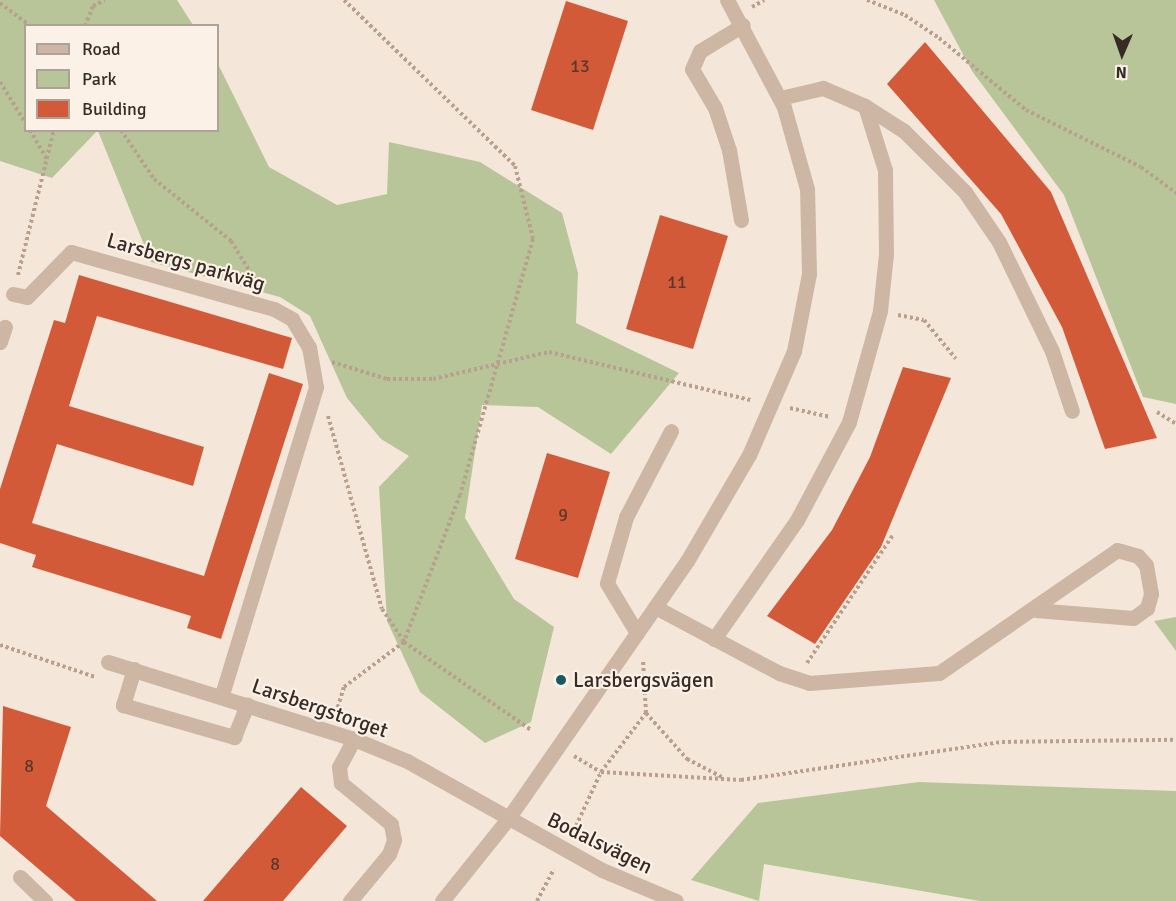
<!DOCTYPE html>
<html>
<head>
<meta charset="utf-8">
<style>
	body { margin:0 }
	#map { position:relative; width:1176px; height:901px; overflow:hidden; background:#f4e7d9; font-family:Signika,sans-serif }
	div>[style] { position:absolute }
	.green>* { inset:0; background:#b7c598 }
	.building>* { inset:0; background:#d25a39 }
	.path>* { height:4px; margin-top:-2px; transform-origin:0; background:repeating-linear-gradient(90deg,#b99f8e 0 3px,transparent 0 6px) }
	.minor>* { height:15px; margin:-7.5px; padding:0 7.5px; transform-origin:7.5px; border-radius:7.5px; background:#cdb6a4 }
	.dots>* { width:16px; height:16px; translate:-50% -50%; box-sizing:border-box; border:3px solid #fbf1e6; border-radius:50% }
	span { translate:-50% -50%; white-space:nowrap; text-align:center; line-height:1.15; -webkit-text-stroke:4.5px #fbf1e6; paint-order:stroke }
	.number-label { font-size:18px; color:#5e372b }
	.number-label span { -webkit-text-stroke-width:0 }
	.street-label { font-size:21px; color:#382b26 }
	.poi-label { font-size:21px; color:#382b26 }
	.left { translate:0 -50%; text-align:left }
	.legend { position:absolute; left:24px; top:24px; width:195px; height:108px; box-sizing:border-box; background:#fbf1e6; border:2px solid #ada299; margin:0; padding:8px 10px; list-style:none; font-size:18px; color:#382b26 }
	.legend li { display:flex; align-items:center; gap:12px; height:30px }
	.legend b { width:30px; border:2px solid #ada299 }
	.north { position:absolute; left:1092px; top:24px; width:60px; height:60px; -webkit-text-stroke:4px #fbf1e6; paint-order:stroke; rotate:182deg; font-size:16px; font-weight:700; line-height:24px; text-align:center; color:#382b26 }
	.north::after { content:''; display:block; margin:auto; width:21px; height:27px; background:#382b26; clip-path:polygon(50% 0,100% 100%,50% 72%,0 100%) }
</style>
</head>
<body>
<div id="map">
	<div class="green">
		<i style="clip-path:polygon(0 0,177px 0,193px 25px,26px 26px,26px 130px,97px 131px,52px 178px,0 161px)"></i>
		<i style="clip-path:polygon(934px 0,1176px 0,1176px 404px,1143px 397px,1064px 195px,972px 71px)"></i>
		<i style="clip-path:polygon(218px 64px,269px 167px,337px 205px,387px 194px,389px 142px,480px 162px,562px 213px,578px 273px,576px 323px,679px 373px,611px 454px,538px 407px,482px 405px,465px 518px,514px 599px,554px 627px,531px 722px,485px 743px,420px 692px,387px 621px,379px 487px,409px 456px,381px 439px,347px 398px,310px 316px,280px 297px,151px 262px,98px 131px,218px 130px)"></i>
		<i style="clip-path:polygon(1176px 617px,1176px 651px,1154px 621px)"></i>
		<i style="clip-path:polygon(919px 782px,1176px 791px,1176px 901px,980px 901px,764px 864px,759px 901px,691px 880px,758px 803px)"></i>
	</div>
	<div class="building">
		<i style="clip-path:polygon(566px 1px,628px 21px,593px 130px,531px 110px)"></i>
		<i style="clip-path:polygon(925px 42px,1051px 192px,1157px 438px,1105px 449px,1062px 327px,1001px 214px,887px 84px)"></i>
		<i style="clip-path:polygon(660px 215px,728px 236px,693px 349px,626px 329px)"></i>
		<i style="clip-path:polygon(79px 275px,292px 338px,283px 369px,97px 316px,69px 406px,204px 447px,193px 486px,57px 444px,32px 523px,204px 576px,269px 373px,303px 384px,221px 639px,187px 628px,191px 616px,32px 567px,36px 555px,0 543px,0 489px,54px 320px,65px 323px)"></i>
		<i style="clip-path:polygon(903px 367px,951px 378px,881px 547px,815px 644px,767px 616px,832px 530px,870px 457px)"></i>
		<i style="clip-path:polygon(547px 453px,610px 472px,578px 578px,515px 559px)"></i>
		<i style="clip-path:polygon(3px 706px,71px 727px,46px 806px,157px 901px,76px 901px,0 836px)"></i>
		<i style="clip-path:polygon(301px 787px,347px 826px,283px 901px,203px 901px)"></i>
	</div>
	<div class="path">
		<i style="left:344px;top:0;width:238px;rotate:44.1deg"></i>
		<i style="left:515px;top:166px;width:75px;rotate:76.1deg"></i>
		<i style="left:533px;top:239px;width:266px;rotate:105.9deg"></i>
		<i style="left:460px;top:495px;width:157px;rotate:110.9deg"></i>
		<i style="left:867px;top:0;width:41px;rotate:21.5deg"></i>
		<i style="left:905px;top:15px;width:41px;rotate:34.1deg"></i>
		<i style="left:939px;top:38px;width:113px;rotate:39.6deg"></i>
		<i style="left:1026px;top:110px;width:128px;rotate:26.4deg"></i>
		<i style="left:1141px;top:167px;width:44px;rotate:36.6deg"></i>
		<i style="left:0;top:3px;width:38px;rotate:37deg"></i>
		<i style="left:752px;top:7px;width:14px;rotate:-30deg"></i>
		<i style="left:85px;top:26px;width:22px;rotate:-68deg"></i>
		<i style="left:93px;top:6px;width:13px;rotate:-27deg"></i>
		<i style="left:0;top:82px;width:49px;rotate:58.2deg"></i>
		<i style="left:30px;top:130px;width:34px;rotate:60deg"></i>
		<i style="left:121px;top:130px;width:59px;rotate:56deg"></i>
		<i style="left:154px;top:179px;width:99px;rotate:38.8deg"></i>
		<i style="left:231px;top:241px;width:49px;rotate:58.2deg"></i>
		<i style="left:18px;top:275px;width:149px;rotate:-76.1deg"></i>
		<i style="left:898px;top:315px;width:26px;rotate:11deg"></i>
		<i style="left:924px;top:320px;width:50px;rotate:50.6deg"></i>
		<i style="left:332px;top:362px;width:58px;rotate:17.2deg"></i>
		<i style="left:387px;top:379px;width:46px"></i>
		<i style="left:433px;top:379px;width:119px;rotate:-13.1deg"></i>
		<i style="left:549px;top:352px;width:208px;rotate:13.4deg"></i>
		<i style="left:790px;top:408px;width:41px;rotate:12.7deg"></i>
		<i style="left:1157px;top:412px;width:22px;rotate:32deg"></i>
		<i style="left:328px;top:416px;width:200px;rotate:74.4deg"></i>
		<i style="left:382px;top:609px;width:40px;rotate:56deg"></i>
		<i style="left:404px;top:642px;width:155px;rotate:34.7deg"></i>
		<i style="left:0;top:645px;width:100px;rotate:18.6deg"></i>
		<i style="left:807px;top:663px;width:154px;rotate:-56.1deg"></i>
		<i style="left:336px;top:713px;width:27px;rotate:-73deg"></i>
		<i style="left:344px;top:687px;width:75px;rotate:-36.9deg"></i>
		<i style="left:646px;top:713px;width:62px;rotate:48.3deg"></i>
		<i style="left:687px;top:759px;width:42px;rotate:27.2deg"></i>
		<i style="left:574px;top:756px;width:31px;rotate:31deg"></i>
		<i style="left:601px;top:772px;width:140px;rotate:3.3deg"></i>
		<i style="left:741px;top:780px;width:264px;rotate:-8.3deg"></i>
		<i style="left:1002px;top:742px;width:174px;rotate:-0.7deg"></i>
		<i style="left:576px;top:826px;width:60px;rotate:-65.2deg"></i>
		<i style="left:601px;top:772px;width:74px;rotate:-52.7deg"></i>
		<i style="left:646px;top:713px;width:53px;rotate:-93.2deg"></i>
		<i style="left:537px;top:901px;width:36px;rotate:-62deg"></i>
	</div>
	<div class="minor">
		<i style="left:865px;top:106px;width:46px;rotate:32.7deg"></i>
		<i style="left:904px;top:131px;width:86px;rotate:45deg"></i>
		<i style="left:965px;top:192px;width:60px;rotate:55.8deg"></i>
		<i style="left:999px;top:242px;width:121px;rotate:64.1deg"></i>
		<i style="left:1052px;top:351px;width:63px;rotate:71.6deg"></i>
		<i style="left:741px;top:220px;width:71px;rotate:-99.7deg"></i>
		<i style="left:729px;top:150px;width:44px;rotate:-108.4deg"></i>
		<i style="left:715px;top:108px;width:45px;rotate:-120.5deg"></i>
		<i style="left:692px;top:69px;width:20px;rotate:-66deg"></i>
		<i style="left:700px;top:51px;width:50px;rotate:-31.2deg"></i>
		<i style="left:13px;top:294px;width:14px;rotate:12deg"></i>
		<i style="left:27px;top:297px;width:63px;rotate:-45.6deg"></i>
		<i style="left:71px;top:252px;width:211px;rotate:15.7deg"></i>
		<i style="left:274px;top:309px;width:21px;rotate:29deg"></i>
		<i style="left:292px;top:319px;width:33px;rotate:59deg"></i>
		<i style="left:309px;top:347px;width:41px;rotate:80.1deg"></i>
		<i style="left:316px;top:387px;width:324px;rotate:107deg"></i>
		<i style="left:0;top:342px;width:16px;rotate:-72deg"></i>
		<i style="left:655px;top:607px;width:140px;rotate:28deg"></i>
		<i style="left:779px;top:673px;width:32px;rotate:18deg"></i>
		<i style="left:809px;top:683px;width:130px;rotate:-4.4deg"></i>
		<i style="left:939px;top:673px;width:216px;rotate:-34.6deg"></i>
		<i style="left:1117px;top:550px;width:22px;rotate:16deg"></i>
		<i style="left:1138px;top:556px;width:12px;rotate:48deg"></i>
		<i style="left:1146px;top:565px;width:29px;rotate:80deg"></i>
		<i style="left:1151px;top:594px;width:15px;rotate:106deg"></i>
		<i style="left:1147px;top:608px;width:17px;rotate:144deg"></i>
		<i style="left:1133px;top:618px;width:98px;rotate:-175.3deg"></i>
		<i style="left:637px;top:633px;width:58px;rotate:-121deg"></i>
		<i style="left:607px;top:583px;width:69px;rotate:-73.9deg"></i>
		<i style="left:626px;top:517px;width:97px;rotate:-62.4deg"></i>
		<i style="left:714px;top:639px;width:145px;rotate:-55.1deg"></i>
		<i style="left:797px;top:520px;width:111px;rotate:-62deg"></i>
		<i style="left:849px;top:422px;width:115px;rotate:-74.4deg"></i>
		<i style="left:880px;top:311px;width:57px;rotate:-84deg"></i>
		<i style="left:886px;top:254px;width:84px;rotate:-90.7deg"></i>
		<i style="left:885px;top:170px;width:67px;rotate:-107.4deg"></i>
		<i style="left:865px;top:106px;width:46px;rotate:-156.8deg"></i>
		<i style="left:823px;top:88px;width:44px;rotate:166.9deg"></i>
		<i style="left:108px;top:662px;width:258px;rotate:17.4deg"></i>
		<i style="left:354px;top:739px;width:57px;rotate:22.5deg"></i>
		<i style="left:407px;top:761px;width:223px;rotate:29.2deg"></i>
		<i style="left:602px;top:870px;width:80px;rotate:22.7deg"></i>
		<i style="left:134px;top:669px;width:38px;rotate:107deg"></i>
		<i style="left:123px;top:705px;width:116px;rotate:16.1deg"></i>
		<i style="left:234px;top:737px;width:35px;rotate:-68deg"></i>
		<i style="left:20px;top:877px;width:35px;rotate:44deg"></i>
		<i style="left:350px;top:901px;width:61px;rotate:-50.3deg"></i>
		<i style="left:389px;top:854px;width:15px;rotate:-70deg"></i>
		<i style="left:394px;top:840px;width:16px;rotate:-101deg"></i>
		<i style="left:391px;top:824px;width:65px;rotate:-140.6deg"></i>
		<i style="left:341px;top:783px;width:16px;rotate:-97deg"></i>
		<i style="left:339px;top:767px;width:32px;rotate:-62deg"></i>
		<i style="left:442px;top:901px;width:104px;rotate:-51.3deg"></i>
		<i style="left:507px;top:820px;width:315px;rotate:-55.2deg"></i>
		<i style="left:687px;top:561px;width:123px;rotate:-59.7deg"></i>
		<i style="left:749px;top:455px;width:113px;rotate:-66.6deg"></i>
		<i style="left:794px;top:351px;width:78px;rotate:-79deg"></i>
		<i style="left:809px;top:274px;width:85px;rotate:-91.3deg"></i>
		<i style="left:807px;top:189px;width:85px;rotate:-105.7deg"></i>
		<i style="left:784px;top:107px;width:121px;rotate:-118deg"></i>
	</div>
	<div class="dots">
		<i style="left:561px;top:680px;background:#185b5e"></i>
	</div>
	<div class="number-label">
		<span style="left:580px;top:66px">13</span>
		<span style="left:677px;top:282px">11</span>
		<span style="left:563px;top:515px">9</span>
		<span style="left:29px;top:766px">8</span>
		<span style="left:275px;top:864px">8</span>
	</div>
	<div class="street-label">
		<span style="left:186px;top:262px;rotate:16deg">Larsbergs parkväg</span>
		<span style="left:320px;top:708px;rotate:19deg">Larsbergstorget</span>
		<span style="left:600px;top:843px;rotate:26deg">Bodalsvägen</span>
	</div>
	<div class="poi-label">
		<span class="left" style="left:573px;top:680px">Larsbergsvägen</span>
	</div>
	<ul class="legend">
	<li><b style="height:8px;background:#cdb6a4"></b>Road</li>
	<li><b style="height:16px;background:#b7c598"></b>Park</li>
	<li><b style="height:16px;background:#d25a39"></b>Building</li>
	</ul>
	<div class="north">N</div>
</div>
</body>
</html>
